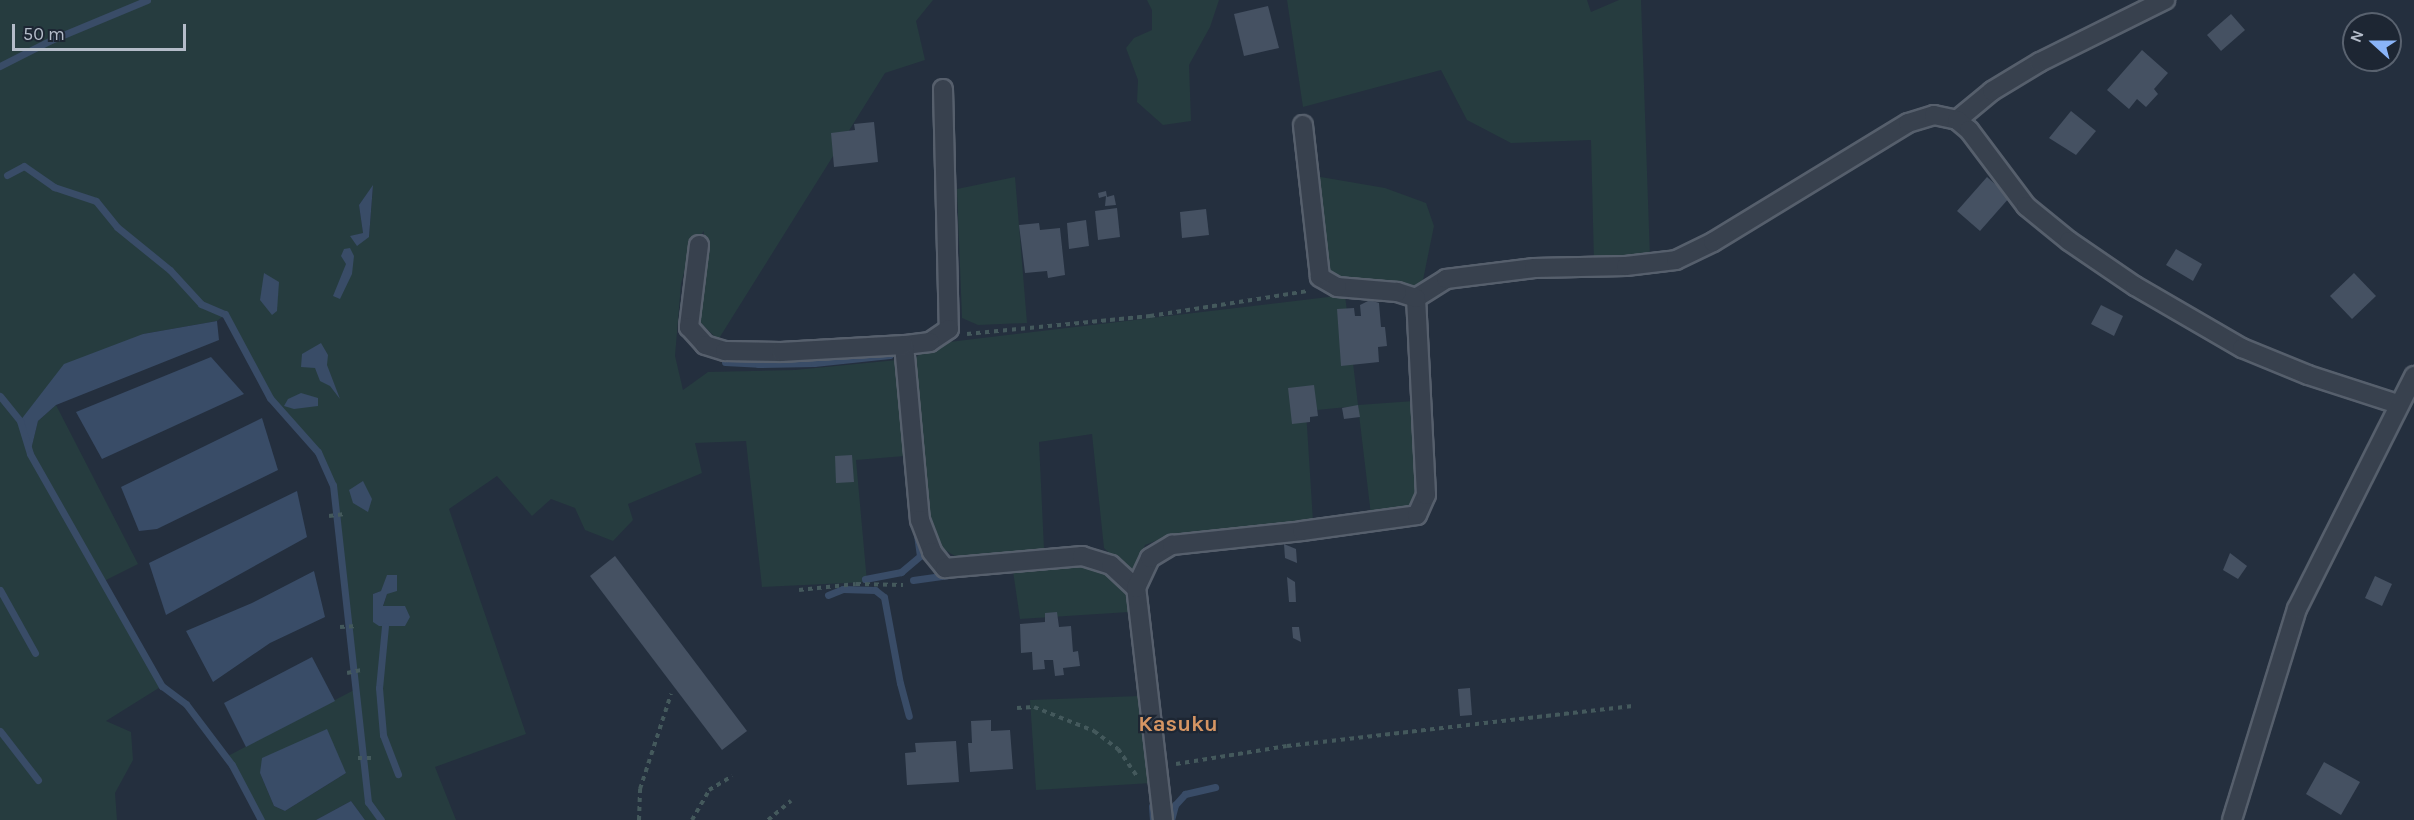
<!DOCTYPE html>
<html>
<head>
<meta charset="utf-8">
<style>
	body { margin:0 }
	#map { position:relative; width:2414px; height:820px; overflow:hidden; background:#242f3e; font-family:Karla,sans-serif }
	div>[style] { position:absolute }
	.green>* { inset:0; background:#263c3f }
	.water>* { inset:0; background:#394c67 }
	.stream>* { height:7px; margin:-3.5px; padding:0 3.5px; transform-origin:3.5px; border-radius:3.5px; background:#394c67 }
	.building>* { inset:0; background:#455162 }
	.path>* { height:4px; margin-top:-2px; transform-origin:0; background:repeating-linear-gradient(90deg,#44595c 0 4.5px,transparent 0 9px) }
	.roads { filter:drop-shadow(2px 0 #565f6c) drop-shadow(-2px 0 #565f6c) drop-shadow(0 2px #565f6c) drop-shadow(0 -2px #565f6c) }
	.street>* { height:18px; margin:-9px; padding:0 9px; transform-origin:9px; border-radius:9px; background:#38414e }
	span { translate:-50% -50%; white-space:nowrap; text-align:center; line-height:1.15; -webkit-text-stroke:4.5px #1d2633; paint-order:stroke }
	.quarter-label { font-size:22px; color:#d59563; font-weight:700 }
	.north { position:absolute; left:2342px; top:12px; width:60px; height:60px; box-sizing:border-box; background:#1d2633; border:2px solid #59626f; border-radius:50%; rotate:291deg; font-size:16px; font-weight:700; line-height:24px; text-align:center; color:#b4bcc9 }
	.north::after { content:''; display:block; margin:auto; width:21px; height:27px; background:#8ab4f8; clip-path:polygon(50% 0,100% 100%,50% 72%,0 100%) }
	.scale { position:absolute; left:12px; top:24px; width:174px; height:27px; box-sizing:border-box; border:3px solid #b4bcc9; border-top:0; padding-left:8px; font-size:18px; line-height:21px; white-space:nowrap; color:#b4bcc9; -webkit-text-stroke:4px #1d2633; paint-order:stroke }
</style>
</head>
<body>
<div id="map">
	<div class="green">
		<i style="clip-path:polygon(evenodd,0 0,933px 0,916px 21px,925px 60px,885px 73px,718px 340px,697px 319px,704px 231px,691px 246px,681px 284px,675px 356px,683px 390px,708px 372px,795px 370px,897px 360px,905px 456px,856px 460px,867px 582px,762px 587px,746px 441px,695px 443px,702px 473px,628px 504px,633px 520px,613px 541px,585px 530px,575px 508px,551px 499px,532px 516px,497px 476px,449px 509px,526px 734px,435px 767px,456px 820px,365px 820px,351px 801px,316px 820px,261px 820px,226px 757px,356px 689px,333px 485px,318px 452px,270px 398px,226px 314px,217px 321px,143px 334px,21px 421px,30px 453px,38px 421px,56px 405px,138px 564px,102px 582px,162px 686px,106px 721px,131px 732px,133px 760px,115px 793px,117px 820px,0 820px,0 0,373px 186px,369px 237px,350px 237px,363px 233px,359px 205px,373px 186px,0 0,381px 591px,387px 594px,383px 607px,405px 626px,379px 626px,373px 594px,381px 591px,0 0,260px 773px,346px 773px,285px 811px,274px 806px,260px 773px)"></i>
		<i style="clip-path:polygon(1147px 0,1219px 0,1210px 27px,1189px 65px,1191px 121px,1163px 125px,1137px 102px,1138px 80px,1126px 48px,1134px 38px,1152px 30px,1152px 10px)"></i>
		<i style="clip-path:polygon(1287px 0,1587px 0,1591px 12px,1619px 0,1641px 0,1650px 258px,1594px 263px,1591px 140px,1511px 143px,1467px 120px,1441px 70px,1303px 107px)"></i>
		<i style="clip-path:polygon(1315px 176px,1385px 188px,1426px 203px,1434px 226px,1423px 280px,1409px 289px,1364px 283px,1327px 272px)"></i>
		<i style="clip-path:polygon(1015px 177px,1027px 323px,978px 325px,962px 318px,957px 189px)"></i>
		<i style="clip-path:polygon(1345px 295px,1358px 405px,1414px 401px,1421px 491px,1408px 512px,1371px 515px,1358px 406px,1306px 411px,1313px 521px,1171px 535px,1145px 545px,1133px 574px,1104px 548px,1092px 434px,1039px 442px,1044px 549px,955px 556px,940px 547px,929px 513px,914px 359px,926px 349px,949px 342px)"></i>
		<i style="clip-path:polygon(1083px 563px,1111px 573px,1126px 591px,1129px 612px,1020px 619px,1013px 571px)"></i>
		<i style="clip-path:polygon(1140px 696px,1152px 783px,1036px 790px,1030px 700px)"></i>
	</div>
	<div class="water">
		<i style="clip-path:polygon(373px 185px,369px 237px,357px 246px,350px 236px,363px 233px,359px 205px)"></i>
		<i style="clip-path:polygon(350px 248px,354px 256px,352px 274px,340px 299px,333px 296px,346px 264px,341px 256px,344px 249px)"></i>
		<i style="clip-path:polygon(264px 273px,279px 282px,277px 311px,272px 315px,260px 300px)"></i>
		<i style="clip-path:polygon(217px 321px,219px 340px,56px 405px,38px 421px,30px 454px,20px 421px,64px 364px,143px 334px)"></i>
		<i style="clip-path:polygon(321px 343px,328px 355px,327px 365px,340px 399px,330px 386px,320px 381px,315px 368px,301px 367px,302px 354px)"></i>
		<i style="clip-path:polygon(211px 357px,244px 394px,102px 459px,76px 412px)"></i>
		<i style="clip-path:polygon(301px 393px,318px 398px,318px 406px,294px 409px,284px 406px,288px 399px)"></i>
		<i style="clip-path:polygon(262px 418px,278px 470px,157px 529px,139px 531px,121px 487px)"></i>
		<i style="clip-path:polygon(363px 481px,372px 499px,368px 512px,353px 503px,349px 490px)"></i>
		<i style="clip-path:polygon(297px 491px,307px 537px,166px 615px,149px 563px)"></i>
		<i style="clip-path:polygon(314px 571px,325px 617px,270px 643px,213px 682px,186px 631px,252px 603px)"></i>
		<i style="clip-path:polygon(387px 575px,397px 575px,397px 591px,387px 594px,383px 606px,405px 606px,410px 617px,405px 626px,379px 626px,373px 622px,373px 594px,381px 591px)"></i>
		<i style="clip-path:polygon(312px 657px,335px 701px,246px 747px,224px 703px)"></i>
		<i style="clip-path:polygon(327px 729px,346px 773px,285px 811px,274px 806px,260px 773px,262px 758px)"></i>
		<i style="clip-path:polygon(351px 801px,365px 820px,316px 820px)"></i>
	</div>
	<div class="stream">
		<i style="left:0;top:66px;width:57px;rotate:-27deg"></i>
		<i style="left:51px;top:40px;width:104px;rotate:-22.6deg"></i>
		<i style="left:7px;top:175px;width:19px;rotate:-28deg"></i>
		<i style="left:24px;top:166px;width:37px;rotate:35deg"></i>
		<i style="left:54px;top:187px;width:44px;rotate:18.4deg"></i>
		<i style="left:96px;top:201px;width:33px;rotate:51deg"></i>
		<i style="left:117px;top:227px;width:68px;rotate:39.1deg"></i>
		<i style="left:170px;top:270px;width:46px;rotate:47.6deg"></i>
		<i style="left:201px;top:304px;width:26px;rotate:23deg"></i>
		<i style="left:225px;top:314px;width:95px;rotate:61.8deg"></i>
		<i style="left:270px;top:398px;width:72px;rotate:48.4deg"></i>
		<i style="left:318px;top:452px;width:36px;rotate:66deg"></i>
		<i style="left:333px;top:485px;width:319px;rotate:83.7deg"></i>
		<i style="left:368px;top:802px;width:22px;rotate:54deg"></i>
		<i style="left:725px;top:362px;width:33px;rotate:3deg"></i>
		<i style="left:758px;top:364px;width:56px;rotate:-1deg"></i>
		<i style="left:814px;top:363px;width:76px;rotate:-6deg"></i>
		<i style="left:0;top:396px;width:32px;rotate:51deg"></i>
		<i style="left:20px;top:421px;width:34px;rotate:73deg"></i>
		<i style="left:30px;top:454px;width:267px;rotate:60.4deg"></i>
		<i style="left:162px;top:686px;width:30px;rotate:37deg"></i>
		<i style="left:186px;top:704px;width:76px;rotate:53deg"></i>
		<i style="left:232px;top:765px;width:62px;rotate:62.2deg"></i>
		<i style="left:865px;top:579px;width:37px;rotate:-11deg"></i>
		<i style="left:901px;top:572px;width:25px;rotate:-40deg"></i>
		<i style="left:920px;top:556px;width:21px;rotate:-98deg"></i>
		<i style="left:913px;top:580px;width:36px;rotate:-8deg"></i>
		<i style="left:0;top:590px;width:72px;rotate:60.9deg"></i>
		<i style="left:828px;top:595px;width:16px;rotate:-22deg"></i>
		<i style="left:843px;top:589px;width:32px;rotate:2deg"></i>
		<i style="left:875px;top:590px;width:11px;rotate:38deg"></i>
		<i style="left:884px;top:597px;width:87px;rotate:79.5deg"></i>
		<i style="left:900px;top:683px;width:34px;rotate:75deg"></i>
		<i style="left:385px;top:626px;width:62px;rotate:95.5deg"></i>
		<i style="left:379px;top:688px;width:47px;rotate:85.1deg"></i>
		<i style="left:383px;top:735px;width:42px;rotate:69deg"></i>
		<i style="left:0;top:731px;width:62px;rotate:52.2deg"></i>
		<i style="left:1152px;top:806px;width:14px;rotate:86deg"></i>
		<i style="left:1171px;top:820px;width:16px;rotate:-75deg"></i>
		<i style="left:1175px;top:805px;width:15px;rotate:-48deg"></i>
		<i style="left:1185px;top:794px;width:31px;rotate:-13deg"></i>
	</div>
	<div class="building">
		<i style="clip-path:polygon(1268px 6px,1279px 48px,1244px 56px,1234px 14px)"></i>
		<i style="clip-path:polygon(2231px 14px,2245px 30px,2221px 51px,2207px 35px)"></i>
		<i style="clip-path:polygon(2142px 50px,2168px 73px,2154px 89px,2158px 94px,2146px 107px,2137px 99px,2129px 109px,2107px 90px)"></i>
		<i style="clip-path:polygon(2071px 111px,2096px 131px,2076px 155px,2049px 138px)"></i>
		<i style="clip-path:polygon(874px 122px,878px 162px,834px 167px,831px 133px,855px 130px,854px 124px)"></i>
		<i style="clip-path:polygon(1987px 177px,2010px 197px,1980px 231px,1957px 211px)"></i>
		<i style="clip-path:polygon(1106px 191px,1107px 197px,1114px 195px,1116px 205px,1105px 206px,1106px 196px,1099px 198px,1098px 193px)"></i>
		<i style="clip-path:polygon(1117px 208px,1120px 237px,1098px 240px,1095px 211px)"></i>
		<i style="clip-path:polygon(1206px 209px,1209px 235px,1182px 238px,1180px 212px)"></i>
		<i style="clip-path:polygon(1086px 220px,1089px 246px,1069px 249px,1067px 223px)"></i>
		<i style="clip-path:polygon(1039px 223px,1040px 230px,1060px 228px,1065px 275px,1048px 278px,1047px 271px,1025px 273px,1019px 225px)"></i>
		<i style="clip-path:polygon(2176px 249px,2202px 264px,2193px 281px,2166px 265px)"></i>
		<i style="clip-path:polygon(2354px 273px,2376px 296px,2352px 319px,2330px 296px)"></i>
		<i style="clip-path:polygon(1370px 300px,1379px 303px,1381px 327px,1385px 327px,1387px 346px,1378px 347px,1379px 362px,1341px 366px,1337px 309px,1354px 308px,1355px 316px,1361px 316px,1360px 305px)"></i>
		<i style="clip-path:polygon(2101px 305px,2123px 316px,2114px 336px,2091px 324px)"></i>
		<i style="clip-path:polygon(1314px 385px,1318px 416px,1310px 417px,1310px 422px,1292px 424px,1288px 388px)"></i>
		<i style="clip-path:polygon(1358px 405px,1360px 417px,1344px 419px,1342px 408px)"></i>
		<i style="clip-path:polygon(852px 455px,854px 482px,836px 483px,835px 456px)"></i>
		<i style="clip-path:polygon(1284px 544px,1296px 549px,1297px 563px,1285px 558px)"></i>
		<i style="clip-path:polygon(2230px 553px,2247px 566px,2238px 579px,2223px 570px)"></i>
		<i style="clip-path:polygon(615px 556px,747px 731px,722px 750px,590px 576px)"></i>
		<i style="clip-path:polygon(2375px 576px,2392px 584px,2382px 606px,2365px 598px)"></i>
		<i style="clip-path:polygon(1287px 577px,1295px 582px,1296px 602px,1289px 602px)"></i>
		<i style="clip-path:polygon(1057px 612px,1059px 627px,1071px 626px,1073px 652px,1078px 651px,1080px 666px,1063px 668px,1064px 675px,1055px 676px,1053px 660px,1044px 660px,1045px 669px,1033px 670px,1032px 652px,1021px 653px,1020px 624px,1045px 622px,1045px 613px)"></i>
		<i style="clip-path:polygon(1292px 627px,1299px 627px,1301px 642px,1293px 638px)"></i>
		<i style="clip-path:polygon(1470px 688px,1472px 715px,1460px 716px,1458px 689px)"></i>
		<i style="clip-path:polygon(991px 720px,991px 731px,1010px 730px,1013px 769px,970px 772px,968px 743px,972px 743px,971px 721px)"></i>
		<i style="clip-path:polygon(956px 741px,959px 782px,907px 785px,905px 753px,916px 752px,915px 743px)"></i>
		<i style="clip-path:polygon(2324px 762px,2360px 782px,2341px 815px,2306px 794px)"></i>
	</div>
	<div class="path">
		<i style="left:967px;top:334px;width:184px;rotate:-5.6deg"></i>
		<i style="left:1150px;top:316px;width:159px;rotate:-9deg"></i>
		<i style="left:329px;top:516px;width:16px;rotate:-7deg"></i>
		<i style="left:799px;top:590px;width:57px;rotate:-6deg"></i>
		<i style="left:856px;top:584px;width:47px;rotate:1.2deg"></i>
		<i style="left:340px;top:627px;width:18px;rotate:-3deg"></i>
		<i style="left:347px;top:673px;width:14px;rotate:-12deg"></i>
		<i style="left:1017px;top:708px;width:17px;rotate:-3deg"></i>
		<i style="left:1034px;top:707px;width:65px;rotate:21.8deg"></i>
		<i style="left:1094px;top:731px;width:30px;rotate:37deg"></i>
		<i style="left:1118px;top:749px;width:33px;rotate:55deg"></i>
		<i style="left:358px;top:758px;width:16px"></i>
		<i style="left:1176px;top:764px;width:112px;rotate:-9.2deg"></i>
		<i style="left:1287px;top:746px;width:348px;rotate:-6.6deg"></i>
		<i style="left:639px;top:820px;width:31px;rotate:-88deg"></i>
		<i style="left:640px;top:789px;width:100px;rotate:-71.9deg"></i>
		<i style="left:692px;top:820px;width:34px;rotate:-60deg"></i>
		<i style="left:709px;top:790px;width:27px;rotate:-31deg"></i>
		<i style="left:768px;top:820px;width:30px;rotate:-40deg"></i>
	</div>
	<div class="roads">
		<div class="street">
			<i style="left:943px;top:89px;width:240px;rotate:88.6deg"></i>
			<i style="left:949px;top:329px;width:23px;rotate:146deg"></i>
			<i style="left:930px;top:342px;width:26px;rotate:173deg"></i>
			<i style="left:904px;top:345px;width:176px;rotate:84.8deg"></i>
			<i style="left:920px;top:520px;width:34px;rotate:69deg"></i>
			<i style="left:932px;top:552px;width:21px;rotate:51deg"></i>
			<i style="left:945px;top:568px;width:138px;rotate:-5deg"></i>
			<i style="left:1082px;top:556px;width:30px;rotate:17deg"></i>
			<i style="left:1111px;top:565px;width:34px;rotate:43deg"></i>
			<i style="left:1957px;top:120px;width:45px;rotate:-39.6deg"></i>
			<i style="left:1992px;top:91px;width:56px;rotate:-31.1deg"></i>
			<i style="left:2040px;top:62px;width:140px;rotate:-26.4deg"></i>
			<i style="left:699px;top:245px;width:83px;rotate:97deg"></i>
			<i style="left:689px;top:327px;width:24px;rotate:48deg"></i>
			<i style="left:705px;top:345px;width:21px;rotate:17deg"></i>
			<i style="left:725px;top:351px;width:56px;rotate:1deg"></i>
			<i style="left:781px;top:352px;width:123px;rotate:-3.3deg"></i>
			<i style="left:1416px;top:298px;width:36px;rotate:-32deg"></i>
			<i style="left:1446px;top:279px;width:89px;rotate:-7.1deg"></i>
			<i style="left:1534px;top:268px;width:92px;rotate:-1.2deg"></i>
			<i style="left:1626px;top:266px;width:50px;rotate:-6.8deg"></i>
			<i style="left:1676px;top:260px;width:41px;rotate:-25.9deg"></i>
			<i style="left:1713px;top:242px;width:228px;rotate:-31.4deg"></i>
			<i style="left:1908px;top:123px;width:27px;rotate:-17deg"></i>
			<i style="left:1934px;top:115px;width:24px;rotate:12deg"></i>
			<i style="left:1957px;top:120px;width:16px;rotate:40deg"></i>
			<i style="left:1969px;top:130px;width:95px;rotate:53.1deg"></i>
			<i style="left:2026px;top:206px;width:55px;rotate:39.1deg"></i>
			<i style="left:2069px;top:241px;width:80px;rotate:34.3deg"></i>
			<i style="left:2135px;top:286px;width:124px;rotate:30.1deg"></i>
			<i style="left:2242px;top:348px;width:71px;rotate:22.2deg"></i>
			<i style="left:2308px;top:375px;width:95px;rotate:17.9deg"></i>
			<i style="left:1163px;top:820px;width:234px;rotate:-96.6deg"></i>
			<i style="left:1136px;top:588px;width:33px;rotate:-65deg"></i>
			<i style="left:1150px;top:558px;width:26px;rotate:-31deg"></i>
			<i style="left:1172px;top:545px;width:131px;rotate:-6.1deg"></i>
			<i style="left:1302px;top:531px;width:116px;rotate:-7.9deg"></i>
			<i style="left:1417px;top:515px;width:22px;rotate:-66deg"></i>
			<i style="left:1426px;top:495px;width:197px;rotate:-92.9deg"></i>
			<i style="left:1416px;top:298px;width:20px;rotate:-162deg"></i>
			<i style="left:1397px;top:292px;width:60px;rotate:-175.2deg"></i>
			<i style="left:1337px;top:287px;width:20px;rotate:-150deg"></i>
			<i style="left:1320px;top:277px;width:153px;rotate:-96.4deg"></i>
			<i style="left:2232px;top:820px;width:221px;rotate:-72.9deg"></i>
			<i style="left:2297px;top:609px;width:261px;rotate:-63.3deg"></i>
		</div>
	</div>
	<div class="quarter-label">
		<span style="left:1178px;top:725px">Kasuku</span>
	</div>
	<div class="north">N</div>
	<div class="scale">50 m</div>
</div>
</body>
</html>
